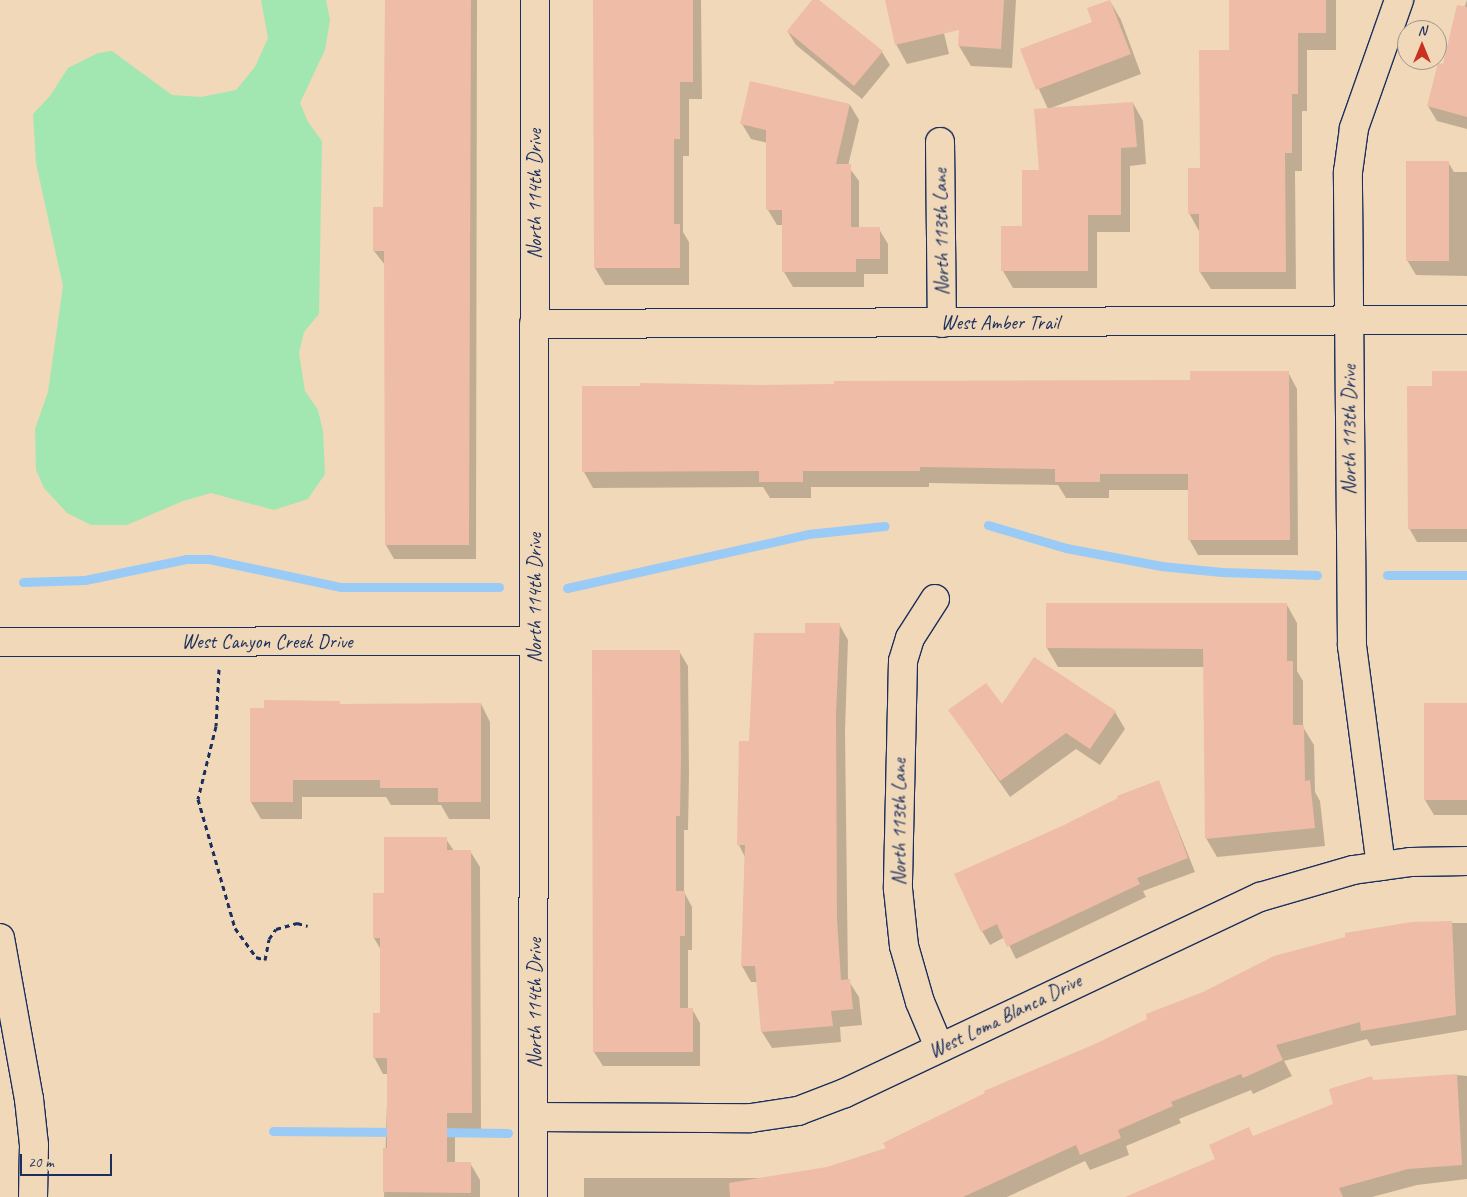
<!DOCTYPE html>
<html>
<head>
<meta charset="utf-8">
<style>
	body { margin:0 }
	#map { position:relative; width:1467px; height:1197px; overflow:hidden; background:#f0d8b8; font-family:Caveat,sans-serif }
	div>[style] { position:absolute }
	.green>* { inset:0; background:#a2e7b2 }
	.shadow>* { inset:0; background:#0003 }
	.stream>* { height:9px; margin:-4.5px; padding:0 4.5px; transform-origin:4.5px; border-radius:4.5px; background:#9acbf6 }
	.building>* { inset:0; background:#efbca7 }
	.path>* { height:3px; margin-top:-1.5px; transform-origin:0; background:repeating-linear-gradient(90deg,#1b2f5e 0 5px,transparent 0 9px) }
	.roads { filter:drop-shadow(1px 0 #1b2f5e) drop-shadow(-1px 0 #1b2f5e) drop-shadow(0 1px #1b2f5e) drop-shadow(0 -1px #1b2f5e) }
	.minor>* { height:28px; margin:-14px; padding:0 14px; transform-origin:14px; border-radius:14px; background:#f0d8b8 }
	span { translate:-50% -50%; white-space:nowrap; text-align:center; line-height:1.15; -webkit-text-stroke:4px #f0d8b8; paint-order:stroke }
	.street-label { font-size:20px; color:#1b2f5e }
	.north { position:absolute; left:1397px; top:20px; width:50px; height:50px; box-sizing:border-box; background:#f0d8b8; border:1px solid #9b9494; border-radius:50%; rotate:0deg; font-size:14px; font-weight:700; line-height:20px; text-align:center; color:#1b2f5e }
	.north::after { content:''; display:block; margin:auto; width:18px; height:22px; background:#c8321e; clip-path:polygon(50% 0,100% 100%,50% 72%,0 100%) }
	.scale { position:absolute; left:20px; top:1154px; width:92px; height:22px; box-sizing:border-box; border:2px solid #1b2f5e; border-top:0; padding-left:6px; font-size:15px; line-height:18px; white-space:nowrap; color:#1b2f5e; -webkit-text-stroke:4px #f0d8b8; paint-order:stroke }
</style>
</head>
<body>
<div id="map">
	<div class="green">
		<i style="clip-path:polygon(261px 0,326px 0,330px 20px,325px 50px,300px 103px,308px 122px,322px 141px,319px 314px,304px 332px,299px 353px,305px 391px,318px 410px,323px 431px,325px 474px,308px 499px,274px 510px,211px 493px,183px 501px,127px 525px,91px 525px,67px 513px,44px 488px,36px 470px,35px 429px,48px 392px,63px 286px,36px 163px,33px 114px,50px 96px,68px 68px,98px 53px,112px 51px,172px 95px,201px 97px,236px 90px,255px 67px,268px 38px)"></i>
	</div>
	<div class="shadow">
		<i style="clip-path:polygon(386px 0,477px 0,476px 559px,394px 559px,386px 545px,385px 265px,374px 251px,374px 208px,384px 208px)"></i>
		<i style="clip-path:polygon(595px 0,701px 0,702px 99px,689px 99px,689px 156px,683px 156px,683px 232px,689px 242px,689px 285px,605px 285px,595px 268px)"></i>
		<i style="clip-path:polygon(814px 0,882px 52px,890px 65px,862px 99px,796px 45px,788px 32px)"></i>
		<i style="clip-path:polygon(886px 0,936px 0,949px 54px,907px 64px,896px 44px)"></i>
		<i style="clip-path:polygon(962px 0,1016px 0,1012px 68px,971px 66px,959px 46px)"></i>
		<i style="clip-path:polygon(1230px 0,1336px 0,1336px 50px,1307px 50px,1307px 111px,1302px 111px,1302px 171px,1295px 171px,1296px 289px,1211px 289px,1200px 272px,1199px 231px,1189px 213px,1230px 52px)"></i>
		<i style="clip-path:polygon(1467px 0,1467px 129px,1437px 121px,1428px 106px)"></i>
		<i style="clip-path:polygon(1110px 1px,1121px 20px,1141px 74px,1051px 108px,1133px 103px,1143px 121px,1146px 164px,1130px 166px,1130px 232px,1097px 232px,1097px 288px,1013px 288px,1003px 271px,1024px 228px,1040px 171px,1048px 109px,1021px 50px,1094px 22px)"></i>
		<i style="clip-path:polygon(850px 105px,859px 120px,848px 166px,859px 181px,859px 229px,879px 229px,888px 244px,888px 274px,864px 274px,864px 287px,793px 287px,784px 272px,784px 225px,777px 225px,768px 210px,768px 143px,751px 139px,742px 124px)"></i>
		<i style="clip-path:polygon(1448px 162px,1454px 172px,1467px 172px,1467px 276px,1416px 275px,1407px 260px)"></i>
		<i style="clip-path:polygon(1288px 372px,1297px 389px,1298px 555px,1198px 555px,1189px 539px,1189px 490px,1109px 490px,1109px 498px,1066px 498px,1058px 485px,929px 483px,929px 487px,811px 487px,811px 498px,770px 498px,763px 487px,593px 488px,584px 472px,759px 386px,1191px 382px)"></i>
		<i style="clip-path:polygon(1467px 372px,1467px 542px,1417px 542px,1409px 528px,1433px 387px)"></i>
		<i style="clip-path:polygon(1047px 604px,1287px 605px,1297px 623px,1297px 671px,1303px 681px,1303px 727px,1314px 745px,1315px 792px,1320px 801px,1325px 846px,1217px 857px,1206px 838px,1205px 667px,1058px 667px,1047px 648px)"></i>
		<i style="clip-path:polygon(839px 624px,848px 640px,845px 731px,848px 980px,859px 997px,862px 1025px,840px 1027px,841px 1042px,772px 1048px,762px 1032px,758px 982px,751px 982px,742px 966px,745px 857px,739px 845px,740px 742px,751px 742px,807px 634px)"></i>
		<i style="clip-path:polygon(679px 651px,688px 666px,689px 774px,688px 830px,684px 830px,684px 892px,692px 907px,692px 950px,688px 950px,688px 1009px,692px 1009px,700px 1023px,700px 1066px,603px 1066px,594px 1052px)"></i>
		<i style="clip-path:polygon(1034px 658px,1115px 712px,1125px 729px,1100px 765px,1076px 749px,1010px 797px,950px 711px,1002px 706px)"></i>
		<i style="clip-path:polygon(339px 702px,341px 705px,481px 704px,490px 722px,490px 819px,449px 819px,441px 805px,391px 805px,386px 797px,302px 797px,302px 819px,261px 819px,251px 802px)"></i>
		<i style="clip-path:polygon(1467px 703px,1467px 815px,1434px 815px,1425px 800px,1425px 704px)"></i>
		<i style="clip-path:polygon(1159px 782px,1195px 872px,1143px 891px,1146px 897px,1016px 959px,1005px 937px,990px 945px,982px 931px)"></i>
		<i style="clip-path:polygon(446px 839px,454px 851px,470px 851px,480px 867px,481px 1129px,455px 1129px,455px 1163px,470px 1163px,480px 1180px,480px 1197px,384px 1197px,388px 1074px,383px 1074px,374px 1057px,381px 1015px,381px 950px,374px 938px,385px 894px)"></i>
		<i style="clip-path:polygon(1412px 923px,1467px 923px,1467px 1030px,1371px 1046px,1367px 1039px,1284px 1061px,1292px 1076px,1253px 1094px,1251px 1090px,1179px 1119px,1181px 1123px,1126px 1146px,1129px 1155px,1090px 1170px,1085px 1161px,1007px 1197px,584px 1197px,584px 1178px,768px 1178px,828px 1168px,888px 1149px)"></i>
		<i style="clip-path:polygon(1457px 1075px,1467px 1076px,1467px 1179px,1417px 1185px,1372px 1197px,1136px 1197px,1216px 1159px,1253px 1137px,1335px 1105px,1373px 1081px)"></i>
	</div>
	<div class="stream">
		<i style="left:988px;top:525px;width:81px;rotate:16.4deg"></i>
		<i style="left:1066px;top:548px;width:97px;rotate:10.7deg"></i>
		<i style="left:1161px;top:566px;width:61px;rotate:5.6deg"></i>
		<i style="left:1222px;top:572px;width:95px;rotate:1.8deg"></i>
		<i style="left:1387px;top:575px;width:80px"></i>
		<i style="left:23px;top:582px;width:62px;rotate:-1.8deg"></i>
		<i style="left:85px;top:580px;width:103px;rotate:-11.7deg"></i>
		<i style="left:186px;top:559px;width:23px"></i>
		<i style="left:209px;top:559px;width:135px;rotate:12deg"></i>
		<i style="left:341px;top:587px;width:158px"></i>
		<i style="left:567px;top:588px;width:247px;rotate:-12.6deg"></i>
		<i style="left:808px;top:534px;width:77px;rotate:-5.9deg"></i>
		<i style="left:273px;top:1131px;width:125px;rotate:0.5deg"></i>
		<i style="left:436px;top:1132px;width:72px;rotate:0.8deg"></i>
	</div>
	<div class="building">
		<i style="clip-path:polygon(385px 0,471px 0,469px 545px,385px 545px,384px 251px,373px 251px,373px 207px,383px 207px)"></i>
		<i style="clip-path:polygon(593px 0,693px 0,693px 82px,680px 82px,680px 139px,674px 139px,674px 224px,680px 224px,680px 268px,594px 268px)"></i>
		<i style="clip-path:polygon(812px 0,819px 0,883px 51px,854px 86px,787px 31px)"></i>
		<i style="clip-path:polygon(885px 0,1004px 0,1001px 49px,958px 46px,959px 30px,895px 45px)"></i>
		<i style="clip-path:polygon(1110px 0,1131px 54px,1036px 90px,1020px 49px,1092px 22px,1087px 8px)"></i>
		<i style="clip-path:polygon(1229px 0,1326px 0,1326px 33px,1298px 33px,1298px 94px,1292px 94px,1292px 153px,1285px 153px,1286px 272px,1199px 272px,1199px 214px,1188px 214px,1188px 168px,1200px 168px,1199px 50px,1229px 50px)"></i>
		<i style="clip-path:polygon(1457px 5px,1467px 7px,1467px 117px,1427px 106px,1438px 63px,1443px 64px)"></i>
		<i style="clip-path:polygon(750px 81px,850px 104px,836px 164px,851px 164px,851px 227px,880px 227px,880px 259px,856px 259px,856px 272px,782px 272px,782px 210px,766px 210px,766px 130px,740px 124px)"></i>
		<i style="clip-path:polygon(1133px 102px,1137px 147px,1121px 148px,1121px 215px,1088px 215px,1088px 271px,1001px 271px,1001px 226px,1022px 226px,1022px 170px,1039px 170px,1034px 109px)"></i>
		<i style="clip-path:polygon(1406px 161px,1449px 161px,1449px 261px,1406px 261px)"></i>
		<i style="clip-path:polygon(1190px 371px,1289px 371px,1290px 540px,1188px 540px,1188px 474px,1100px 474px,1100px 482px,1055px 482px,1055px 469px,920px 467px,920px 471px,803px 471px,803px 482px,759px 482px,759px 471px,582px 472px,582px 386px,640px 386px,640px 383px,759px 385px,834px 384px,834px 381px,1190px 380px)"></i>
		<i style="clip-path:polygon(1432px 371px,1467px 371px,1467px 529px,1408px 529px,1407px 386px,1432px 386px)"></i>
		<i style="clip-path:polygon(1046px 603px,1287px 603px,1287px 661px,1293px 661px,1293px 725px,1304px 725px,1305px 781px,1310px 780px,1315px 828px,1205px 839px,1203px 649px,1046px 648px)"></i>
		<i style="clip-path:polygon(805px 623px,840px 623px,836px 714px,837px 919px,841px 980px,850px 979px,853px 1009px,831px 1011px,833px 1026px,761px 1032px,755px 966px,741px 966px,745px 845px,737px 845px,739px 741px,749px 741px,754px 633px,805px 633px)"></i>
		<i style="clip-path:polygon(592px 650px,680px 650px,681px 758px,680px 816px,676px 816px,676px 891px,685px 891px,685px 936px,680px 936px,680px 1008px,693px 1008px,693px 1052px,593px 1052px)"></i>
		<i style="clip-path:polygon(1034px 657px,1116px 711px,1090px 749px,1066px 733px,1000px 781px,948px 710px,986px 683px,1002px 704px)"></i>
		<i style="clip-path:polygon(264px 700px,340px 701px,340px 704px,481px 703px,481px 802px,438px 802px,438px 788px,380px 788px,380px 780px,293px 780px,293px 802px,250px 802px,250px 708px,264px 708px)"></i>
		<i style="clip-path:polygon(1424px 703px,1467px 703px,1467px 800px,1424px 800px)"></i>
		<i style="clip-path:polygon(1159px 780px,1188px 858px,1137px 878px,1140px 884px,1007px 947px,997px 924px,981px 932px,954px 874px,1064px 825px,1118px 798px,1117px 796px)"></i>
		<i style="clip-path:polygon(384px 837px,447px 837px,447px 850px,471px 850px,472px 1113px,447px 1113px,447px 1162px,471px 1162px,471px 1193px,383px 1192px,383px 1148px,387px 1148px,387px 1058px,373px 1058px,373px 1013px,380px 1013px,380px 938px,373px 938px,373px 893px,384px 893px)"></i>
		<i style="clip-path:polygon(1452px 921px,1456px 1015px,1361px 1031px,1360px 1022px,1276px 1045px,1283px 1060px,1243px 1078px,1241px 1074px,1171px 1102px,1173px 1106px,1118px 1130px,1121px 1138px,1080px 1155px,1076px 1145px,963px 1197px,730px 1197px,729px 1183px,827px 1167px,886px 1148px,883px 1143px,985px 1093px,984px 1091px,1095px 1044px,1147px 1019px,1146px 1014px,1203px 992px,1274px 956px,1345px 937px,1345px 933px,1412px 922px)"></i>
		<i style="clip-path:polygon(1457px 1074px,1462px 1165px,1408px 1169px,1339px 1188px,1343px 1197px,1125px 1197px,1215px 1159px,1209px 1145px,1249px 1127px,1253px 1136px,1333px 1104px,1329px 1089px,1372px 1076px,1373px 1080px)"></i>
	</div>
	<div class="path">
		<i style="left:219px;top:669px;width:57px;rotate:93deg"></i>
		<i style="left:216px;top:726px;width:75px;rotate:103.9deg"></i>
		<i style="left:198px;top:799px;width:134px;rotate:74deg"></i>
		<i style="left:235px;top:928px;width:36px;rotate:54deg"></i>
		<i style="left:256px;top:957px;width:9px;rotate:18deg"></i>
		<i style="left:265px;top:960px;width:21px;rotate:-79deg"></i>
		<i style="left:269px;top:939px;width:12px;rotate:-55deg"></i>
		<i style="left:276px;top:929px;width:22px;rotate:-16deg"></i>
		<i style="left:297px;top:923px;width:11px;rotate:15deg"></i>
	</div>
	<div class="roads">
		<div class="minor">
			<i style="left:940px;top:142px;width:181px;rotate:89.4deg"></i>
			<i style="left:534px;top:324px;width:933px;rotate:-0.25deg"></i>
			<i style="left:935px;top:599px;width:46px;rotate:122.7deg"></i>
			<i style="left:910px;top:638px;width:24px;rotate:107deg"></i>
			<i style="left:903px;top:661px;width:228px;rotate:91.3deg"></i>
			<i style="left:898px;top:889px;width:57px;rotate:84deg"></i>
			<i style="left:904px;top:946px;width:58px;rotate:74.1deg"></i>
			<i style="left:920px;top:1002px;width:49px;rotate:67.1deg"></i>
			<i style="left:0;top:642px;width:534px;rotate:-0.11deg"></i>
			<i style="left:1381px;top:866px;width:222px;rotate:-97.5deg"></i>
			<i style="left:1352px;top:646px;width:474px;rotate:-90.5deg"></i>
			<i style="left:1348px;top:172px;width:44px;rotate:-82.2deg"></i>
			<i style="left:1354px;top:128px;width:136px;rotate:-70.6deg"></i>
			<i style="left:0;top:938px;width:164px;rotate:79.8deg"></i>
			<i style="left:29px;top:1099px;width:46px;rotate:83.8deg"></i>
			<i style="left:34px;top:1145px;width:52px;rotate:91.1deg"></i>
			<i style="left:534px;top:1117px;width:217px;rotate:0.3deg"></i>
			<i style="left:751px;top:1118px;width:48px;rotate:-8.5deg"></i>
			<i style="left:798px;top:1111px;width:50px;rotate:-21deg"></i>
			<i style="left:845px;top:1093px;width:459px;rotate:-25.3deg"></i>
			<i style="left:1260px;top:897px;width:97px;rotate:-16.2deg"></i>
			<i style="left:1353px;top:870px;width:59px;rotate:-7.9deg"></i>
			<i style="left:1411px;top:862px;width:56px;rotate:-1deg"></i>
			<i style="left:533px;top:1197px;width:1197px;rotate:-89.9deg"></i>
		</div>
	</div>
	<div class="street-label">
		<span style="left:534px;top:194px;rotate:-90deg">North 114th Drive</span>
		<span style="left:941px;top:232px;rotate:-91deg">North 113th Lane</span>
		<span style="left:1000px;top:322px">West Amber Trail</span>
		<span style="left:1349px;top:430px;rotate:-90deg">North 113th Drive</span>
		<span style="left:534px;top:598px;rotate:-90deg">North 114th Drive</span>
		<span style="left:267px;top:641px">West Canyon Creek Drive</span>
		<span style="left:899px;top:822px;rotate:-90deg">North 113th Lane</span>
		<span style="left:534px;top:1003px;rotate:-90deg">North 114th Drive</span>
		<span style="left:1005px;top:1016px;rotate:-26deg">West Loma Blanca Drive</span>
	</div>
	<div class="north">N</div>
	<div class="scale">20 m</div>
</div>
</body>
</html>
